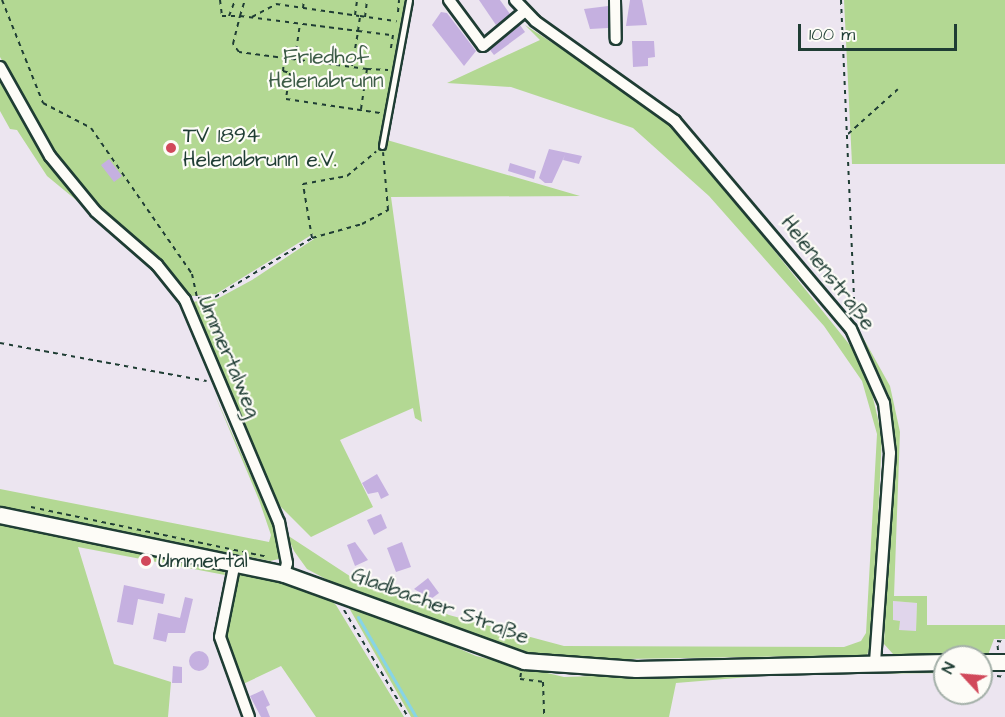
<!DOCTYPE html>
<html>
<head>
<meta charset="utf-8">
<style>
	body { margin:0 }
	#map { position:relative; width:1005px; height:717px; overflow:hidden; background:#ece5f0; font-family:"Architects Daughter",sans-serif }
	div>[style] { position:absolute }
	.built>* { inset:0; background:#e0d5eb }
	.green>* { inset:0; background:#b3d893 }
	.stream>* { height:3px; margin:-1.5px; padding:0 1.5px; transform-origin:1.5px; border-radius:1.5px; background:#87d4e6 }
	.building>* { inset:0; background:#c5b0e0 }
	.round { border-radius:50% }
	.path>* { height:2px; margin-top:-1px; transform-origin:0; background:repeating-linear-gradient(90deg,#1f3d34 0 4.5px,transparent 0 9px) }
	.roads { filter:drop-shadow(2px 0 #1f3d34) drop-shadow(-2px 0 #1f3d34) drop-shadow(0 2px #1f3d34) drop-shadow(0 -2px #1f3d34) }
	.service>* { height:5px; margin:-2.5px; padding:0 2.5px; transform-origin:2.5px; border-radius:2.5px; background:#fdfcf7 }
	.minor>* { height:10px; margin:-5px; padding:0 5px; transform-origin:5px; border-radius:5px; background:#fdfcf7 }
	.secondary>* { height:15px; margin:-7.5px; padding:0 7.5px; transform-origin:7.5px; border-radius:7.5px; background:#fdfcf7 }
	.dots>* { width:16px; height:16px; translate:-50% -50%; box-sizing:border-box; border:3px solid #fdfcf7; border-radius:50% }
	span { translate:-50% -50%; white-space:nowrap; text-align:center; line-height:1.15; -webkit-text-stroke:4.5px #fdfcf7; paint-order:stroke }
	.park-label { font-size:21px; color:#3d5c47 }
	.poi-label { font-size:21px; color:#1f3d34 }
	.left { translate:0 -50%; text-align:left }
	.street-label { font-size:21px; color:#1f3d34 }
	.north { position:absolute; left:933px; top:645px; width:60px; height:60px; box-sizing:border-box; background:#fdfcf7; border:2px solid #a4b0a9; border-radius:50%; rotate:296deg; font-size:16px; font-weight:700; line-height:24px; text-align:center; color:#1f3d34 }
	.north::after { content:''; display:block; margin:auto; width:21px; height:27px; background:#d1495b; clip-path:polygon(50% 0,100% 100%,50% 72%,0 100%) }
	.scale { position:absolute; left:798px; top:24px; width:159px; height:27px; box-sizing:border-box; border:3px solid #1f3d34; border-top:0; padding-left:8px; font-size:18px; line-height:21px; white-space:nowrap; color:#1f3d34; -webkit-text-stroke:4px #fdfcf7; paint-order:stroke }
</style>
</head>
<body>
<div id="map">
	<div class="built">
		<i style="clip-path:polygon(893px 601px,917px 603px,916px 632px,899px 631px,893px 621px)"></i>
	</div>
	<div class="green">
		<i style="clip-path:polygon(0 0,413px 0,387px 140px,580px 196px,391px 197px,422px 422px,415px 418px,413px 408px,340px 440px,373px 507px,311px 537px,272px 498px,191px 302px,217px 299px,252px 280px,314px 239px,313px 234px,216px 294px,192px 296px,116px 224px,55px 154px,0 57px)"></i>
		<i style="clip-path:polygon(844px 0,1005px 0,1005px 164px,852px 164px)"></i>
		<i style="clip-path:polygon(525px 25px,640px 100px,680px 133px,865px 364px,882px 436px,872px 642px,867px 655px,562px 660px,514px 650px,337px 585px,307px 569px,294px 551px,287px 535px,365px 586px,373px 581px,449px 615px,564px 646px,844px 647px,861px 641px,866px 633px,877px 434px,862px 381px,824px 326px,709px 196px,633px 128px,511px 87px,447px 83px,540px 40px)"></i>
		<i style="clip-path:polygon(0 77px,44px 154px,87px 209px,47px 176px,17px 130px,10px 129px,0 111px)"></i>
		<i style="clip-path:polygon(evenodd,861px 334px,890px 386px,900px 432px,894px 596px,927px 596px,927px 625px,1005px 625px,1005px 639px,994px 639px,988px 655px,903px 656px,893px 654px,884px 644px,894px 433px,889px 396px,861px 334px,893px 601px,917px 603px,916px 631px,899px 630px,900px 621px,893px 620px,893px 601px)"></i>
		<i style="clip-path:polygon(214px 393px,279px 538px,279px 559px,270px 561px,0 508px,0 489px,269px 542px,271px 535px,259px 500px)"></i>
		<i style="clip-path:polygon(0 521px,224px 568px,225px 575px,78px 547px,114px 664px,171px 682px,168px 717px,0 717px)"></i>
		<i style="clip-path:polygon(243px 571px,325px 595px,336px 605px,404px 717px,316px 717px,281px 666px,241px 685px,224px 642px,236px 577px)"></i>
		<i style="clip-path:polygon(348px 606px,361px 606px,476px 656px,564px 677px,839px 668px,945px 669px,945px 673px,774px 675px,676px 683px,669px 717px,411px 717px)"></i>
	</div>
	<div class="stream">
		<i style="left:358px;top:617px;width:116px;rotate:59.9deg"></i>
	</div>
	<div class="building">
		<i style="clip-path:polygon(479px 0,500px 0,510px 14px,496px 25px)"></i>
		<i style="clip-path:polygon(630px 0,642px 0,647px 25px,626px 26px)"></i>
		<i style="clip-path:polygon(608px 6px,608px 28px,590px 29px,584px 9px)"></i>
		<i style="clip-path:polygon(441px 12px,447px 13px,476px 51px,464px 66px,432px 25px)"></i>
		<i style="clip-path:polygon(520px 25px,525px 32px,494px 55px,490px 50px)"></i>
		<i style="clip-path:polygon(632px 41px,654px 41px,655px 57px,648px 58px,648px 66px,633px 67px)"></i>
		<i style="clip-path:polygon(549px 149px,582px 156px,579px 164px,563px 160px,565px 155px,552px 183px,545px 183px,539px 178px)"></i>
		<i style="clip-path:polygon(109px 159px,122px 176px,114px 182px,101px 165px)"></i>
		<i style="clip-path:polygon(510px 163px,536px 171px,534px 179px,508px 171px)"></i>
		<i style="clip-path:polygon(377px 474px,389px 495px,381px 499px,378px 492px,368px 494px,362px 483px)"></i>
		<i style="clip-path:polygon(381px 514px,387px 528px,374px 535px,367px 520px)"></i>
		<i style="clip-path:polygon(355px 542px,368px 560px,355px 566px,347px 545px)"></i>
		<i style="clip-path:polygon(402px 542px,411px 567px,396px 572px,387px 548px)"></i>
		<i style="clip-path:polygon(428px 578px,439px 593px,431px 599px,414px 589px)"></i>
		<i style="clip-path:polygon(124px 585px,165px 594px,163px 604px,138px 599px,133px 625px,117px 622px)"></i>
		<i style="clip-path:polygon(185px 597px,193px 599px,185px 633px,168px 633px,166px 642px,153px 639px,158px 613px,180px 618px)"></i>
		<i class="round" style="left:189px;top:651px;width:20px;height:20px"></i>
		<i style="clip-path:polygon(173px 666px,182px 667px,182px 683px,172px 683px)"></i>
		<i style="clip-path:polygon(263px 690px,270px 705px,266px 707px,270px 717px,261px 717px,250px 696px)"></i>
	</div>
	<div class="path">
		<i style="left:2px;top:0;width:111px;rotate:68.3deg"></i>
		<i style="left:43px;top:103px;width:54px;rotate:27.5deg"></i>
		<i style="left:91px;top:128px;width:178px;rotate:55.3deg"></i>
		<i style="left:192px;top:274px;width:25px;rotate:78deg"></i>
		<i style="left:220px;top:0;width:16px;rotate:83deg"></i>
		<i style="left:222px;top:16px;width:18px"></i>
		<i style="left:240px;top:16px;width:17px;rotate:-73deg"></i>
		<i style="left:841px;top:0;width:318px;rotate:87.5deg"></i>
		<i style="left:303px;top:8px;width:8px;rotate:-83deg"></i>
		<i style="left:398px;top:12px;width:12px;rotate:-85deg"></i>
		<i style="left:355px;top:15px;width:15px;rotate:-82deg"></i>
		<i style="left:229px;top:16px;width:17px;rotate:-69deg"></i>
		<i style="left:252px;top:17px;width:27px;rotate:-28deg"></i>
		<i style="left:276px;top:4px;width:84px;rotate:8.2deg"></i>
		<i style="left:365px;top:17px;width:17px;rotate:-83deg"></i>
		<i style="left:284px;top:58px;width:13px;rotate:94deg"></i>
		<i style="left:283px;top:71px;width:7px;rotate:16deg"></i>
		<i style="left:290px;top:73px;width:26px;rotate:99deg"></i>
		<i style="left:286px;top:99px;width:95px;rotate:8.5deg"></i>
		<i style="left:295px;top:59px;width:35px;rotate:-82deg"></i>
		<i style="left:352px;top:66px;width:36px;rotate:-80deg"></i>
		<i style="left:358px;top:31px;width:35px;rotate:7deg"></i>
		<i style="left:393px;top:35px;width:18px;rotate:99deg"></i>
		<i style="left:367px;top:69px;width:129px;rotate:-172.4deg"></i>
		<i style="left:239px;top:52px;width:10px;rotate:-127deg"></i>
		<i style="left:233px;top:44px;width:29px;rotate:-76deg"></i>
		<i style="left:240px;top:16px;width:119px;rotate:7.2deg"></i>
		<i style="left:358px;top:31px;width:15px;rotate:-82deg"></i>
		<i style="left:360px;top:16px;width:37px;rotate:8deg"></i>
		<i style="left:361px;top:109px;width:40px;rotate:-81.5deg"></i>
		<i style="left:367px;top:69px;width:21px;rotate:3deg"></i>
		<i style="left:848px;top:134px;width:67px;rotate:-42deg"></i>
		<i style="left:312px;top:238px;width:52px;rotate:-15.6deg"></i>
		<i style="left:362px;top:224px;width:30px;rotate:-28deg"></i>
		<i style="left:388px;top:210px;width:58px;rotate:-94.9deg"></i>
		<i style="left:198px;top:298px;width:17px;rotate:-3deg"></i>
		<i style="left:215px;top:297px;width:114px;rotate:-31.3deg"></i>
		<i style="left:312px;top:238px;width:55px;rotate:-99.5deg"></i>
		<i style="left:303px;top:184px;width:45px;rotate:-10.3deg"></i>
		<i style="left:347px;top:176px;width:38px;rotate:-40deg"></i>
		<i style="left:0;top:343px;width:210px;rotate:10.4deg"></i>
		<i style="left:31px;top:507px;width:243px;rotate:11.9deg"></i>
		<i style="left:344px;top:610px;width:125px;rotate:59.1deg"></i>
		<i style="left:998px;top:650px;width:9px;rotate:-96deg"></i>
		<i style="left:997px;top:641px;width:8px;rotate:7deg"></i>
		<i style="left:951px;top:651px;width:24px"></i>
		<i style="left:521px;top:673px;width:6px;rotate:99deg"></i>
		<i style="left:520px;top:679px;width:23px;rotate:7deg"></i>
		<i style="left:543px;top:682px;width:35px;rotate:88deg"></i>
		<i style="left:997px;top:676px;width:8px;rotate:7deg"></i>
	</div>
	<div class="roads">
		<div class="service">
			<i style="left:382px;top:146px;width:148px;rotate:-79.5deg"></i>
		</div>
		<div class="minor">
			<i style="left:449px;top:0;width:57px;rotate:53.5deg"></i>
			<i style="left:483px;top:46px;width:53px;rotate:-39.7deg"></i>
			<i style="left:515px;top:0;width:29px;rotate:46deg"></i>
			<i style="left:535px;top:21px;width:172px;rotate:35.5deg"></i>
			<i style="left:675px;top:121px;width:272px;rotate:49.8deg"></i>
			<i style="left:851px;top:329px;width:81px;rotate:66deg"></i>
			<i style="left:884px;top:403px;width:50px;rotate:83.2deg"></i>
			<i style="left:890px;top:453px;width:210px;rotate:94.1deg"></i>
			<i style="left:615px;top:0;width:39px;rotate:89deg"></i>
			<i style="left:0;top:67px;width:102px;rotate:60.7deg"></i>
			<i style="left:50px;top:156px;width:72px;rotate:50.6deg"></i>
			<i style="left:96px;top:212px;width:81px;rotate:41deg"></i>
			<i style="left:157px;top:265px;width:45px;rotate:51.3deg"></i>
			<i style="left:185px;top:300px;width:241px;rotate:67.1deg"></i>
			<i style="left:279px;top:522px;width:42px;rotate:79deg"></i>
			<i style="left:287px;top:563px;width:11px;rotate:105deg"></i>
			<i style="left:235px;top:562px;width:76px;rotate:101.3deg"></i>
			<i style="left:220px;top:637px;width:85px;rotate:70.1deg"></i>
		</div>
		<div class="secondary">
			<i style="left:0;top:515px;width:290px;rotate:11.7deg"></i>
			<i style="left:284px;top:574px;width:255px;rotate:19.9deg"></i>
			<i style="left:524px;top:661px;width:112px;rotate:4.1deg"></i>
			<i style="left:636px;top:669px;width:309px;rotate:-1.3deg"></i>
			<i style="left:981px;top:662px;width:24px"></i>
		</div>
	</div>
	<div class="dots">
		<i style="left:171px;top:148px;background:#d1495b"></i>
		<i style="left:146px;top:561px;background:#d1495b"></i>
	</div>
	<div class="park-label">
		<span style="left:326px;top:69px">Friedhof<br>Helenabrunn</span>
	</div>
	<div class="poi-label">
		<span class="left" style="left:183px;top:148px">TV 1894<br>Helenabrunn e.V.</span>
		<span class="left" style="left:158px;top:561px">Ummertal</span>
	</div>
	<div class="street-label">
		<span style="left:828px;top:273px;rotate:52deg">Helenenstraße</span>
		<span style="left:229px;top:357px;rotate:67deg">Ummertalweg</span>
		<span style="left:440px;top:606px;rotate:20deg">Gladbacher Straße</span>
	</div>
	<div class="north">N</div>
	<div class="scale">100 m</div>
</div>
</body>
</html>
